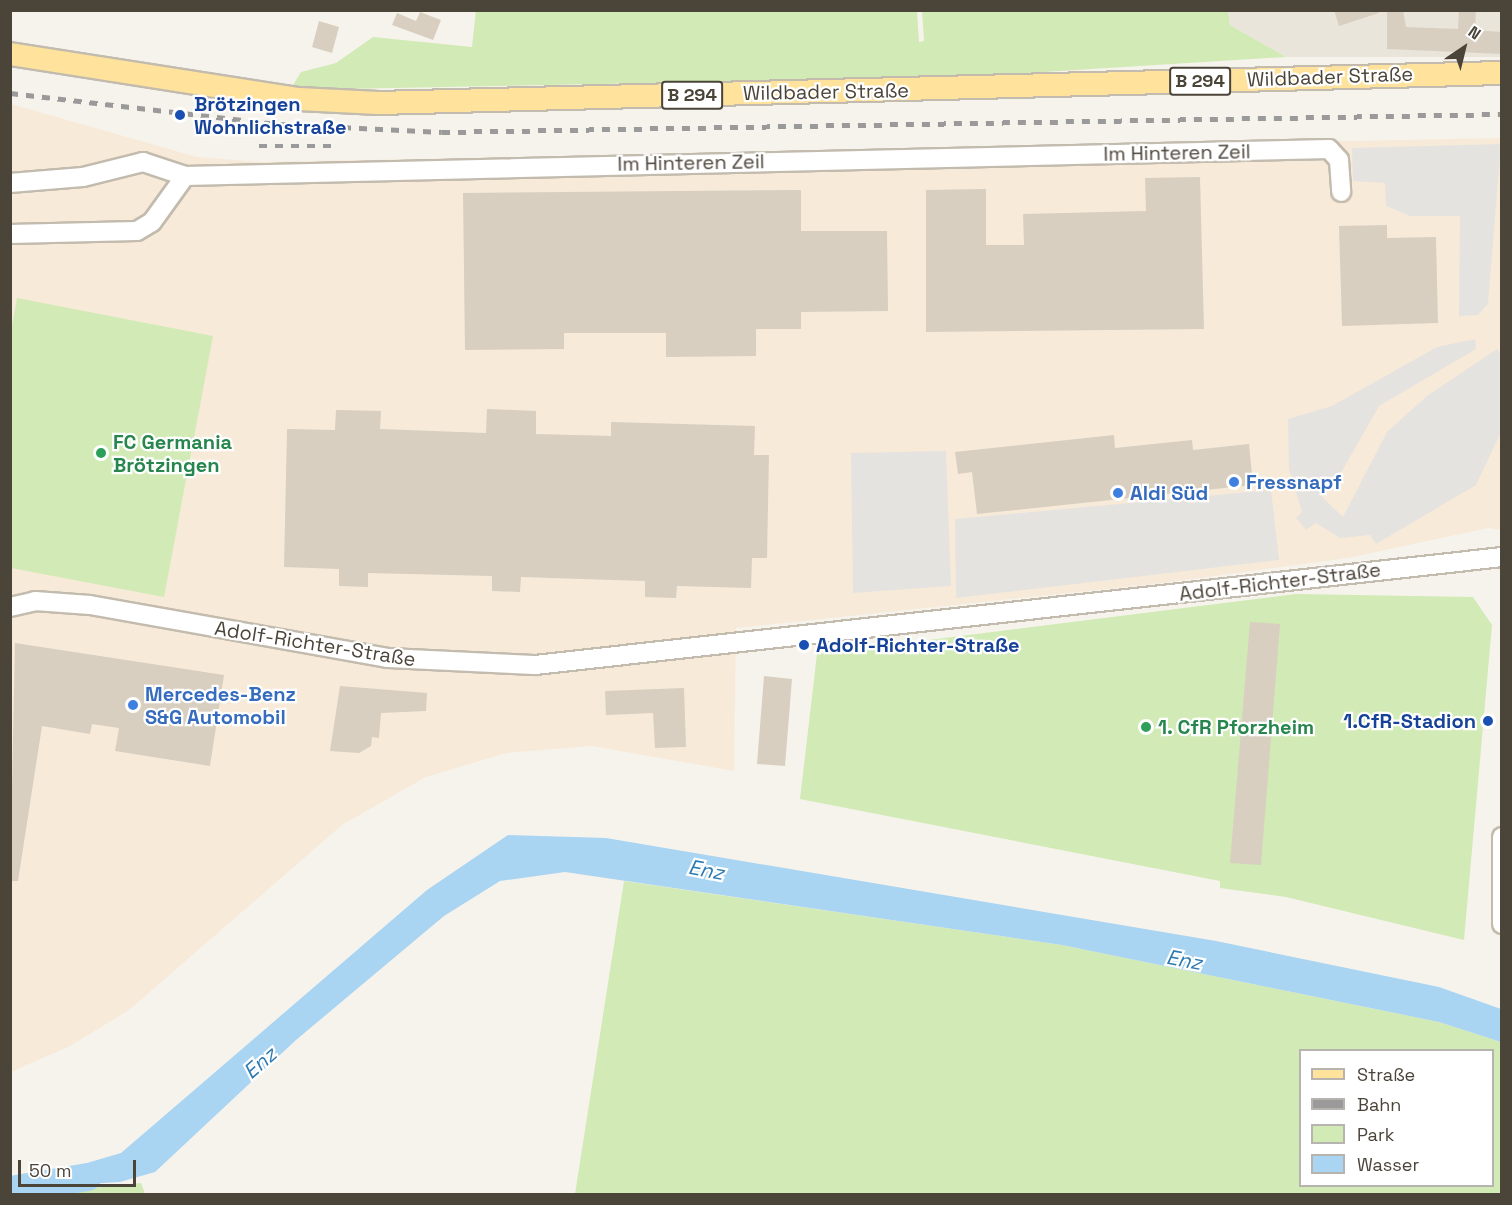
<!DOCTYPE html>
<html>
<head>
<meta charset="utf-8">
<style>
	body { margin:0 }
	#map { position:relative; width:1512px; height:1205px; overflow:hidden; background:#f6f3ec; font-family:"Space Grotesk",sans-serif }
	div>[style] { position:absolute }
	.residential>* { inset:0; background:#eae5da }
	.commercial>* { inset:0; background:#f7ead8 }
	.green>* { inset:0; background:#d2eab5 }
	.parking>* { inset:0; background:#e5e3e0 }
	.water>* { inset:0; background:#a9d4f2 }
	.river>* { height:28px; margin:-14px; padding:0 14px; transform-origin:14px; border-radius:14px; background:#a9d4f2 }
	.building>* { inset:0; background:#d8cfc1 }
	.roads { filter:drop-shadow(2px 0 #c2bbae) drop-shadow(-2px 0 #c2bbae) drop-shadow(0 2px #c2bbae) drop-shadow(0 -2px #c2bbae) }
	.minor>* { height:18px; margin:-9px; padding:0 9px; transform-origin:9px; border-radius:9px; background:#fff }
	.major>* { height:22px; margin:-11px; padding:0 11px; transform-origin:11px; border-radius:11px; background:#ffe39c }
	.rail>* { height:4.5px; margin-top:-2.25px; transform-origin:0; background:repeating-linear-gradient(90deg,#9a9a9a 0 8px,transparent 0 16px) }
	.dots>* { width:16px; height:16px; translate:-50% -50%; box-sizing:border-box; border:3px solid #fff; border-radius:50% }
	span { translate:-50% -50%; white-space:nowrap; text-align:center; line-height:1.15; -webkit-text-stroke:4.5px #fff; paint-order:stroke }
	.shield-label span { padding:2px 4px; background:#fff; border:2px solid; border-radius:4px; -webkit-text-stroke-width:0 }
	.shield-label { font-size:18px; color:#4b4439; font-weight:700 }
	.street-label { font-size:20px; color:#4b4439 }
	.transit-label { font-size:20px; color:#164399; font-weight:700 }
	.left { translate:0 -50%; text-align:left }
	.right { translate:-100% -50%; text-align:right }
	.leisure-label { font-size:20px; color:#27864d; font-weight:700 }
	.shop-label { font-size:20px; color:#366cbe; font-weight:700 }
	.water-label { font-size:21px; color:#2e7ab2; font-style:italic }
	.frame { position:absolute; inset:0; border:12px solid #4b4439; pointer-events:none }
	.legend { position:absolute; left:1299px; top:1049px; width:195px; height:138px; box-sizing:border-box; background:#fff; border:2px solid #b7b4b0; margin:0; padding:8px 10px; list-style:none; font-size:18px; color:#4b4439 }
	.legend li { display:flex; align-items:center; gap:12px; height:30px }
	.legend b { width:30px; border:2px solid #b7b4b0 }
	.north { position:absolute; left:1434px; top:18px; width:60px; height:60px; -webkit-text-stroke:4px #fff; paint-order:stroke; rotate:35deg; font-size:16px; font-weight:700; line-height:24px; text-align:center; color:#4b4439 }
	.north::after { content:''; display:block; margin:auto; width:21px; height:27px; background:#4b4439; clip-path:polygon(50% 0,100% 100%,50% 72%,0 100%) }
	.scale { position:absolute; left:18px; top:1160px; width:118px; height:27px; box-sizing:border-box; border:3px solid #4b4439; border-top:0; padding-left:8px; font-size:18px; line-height:21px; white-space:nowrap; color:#4b4439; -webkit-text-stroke:4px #fff; paint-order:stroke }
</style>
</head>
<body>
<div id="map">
	<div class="residential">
		<i style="clip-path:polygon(1228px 11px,1501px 11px,1501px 57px,1286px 57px,1230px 25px)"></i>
	</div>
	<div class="commercial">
		<i style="clip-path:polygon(11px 104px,197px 157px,259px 162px,1501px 138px,1501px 530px,1488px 528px,1348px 558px,1154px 584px,736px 628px,734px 771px,592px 746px,506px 753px,426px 777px,342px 825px,129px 1010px,70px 1046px,11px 1072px)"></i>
	</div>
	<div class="green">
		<i style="clip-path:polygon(476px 10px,917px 11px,919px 42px,924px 41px,922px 11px,1228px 11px,1230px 25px,1286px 57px,963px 77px,290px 90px,301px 72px,336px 63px,373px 37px,472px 47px)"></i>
		<i style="clip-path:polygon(17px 298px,213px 336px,164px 597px,11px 568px,10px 337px)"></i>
		<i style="clip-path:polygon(1296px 594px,1473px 597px,1492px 625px,1464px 940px,1286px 897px,1220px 888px,1220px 881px,800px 799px,817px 654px)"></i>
		<i style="clip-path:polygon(evenodd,624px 881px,1062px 945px,1439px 1022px,1501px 1042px,1501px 1194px,575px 1194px,624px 881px,1300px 1050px,1492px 1050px,1492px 1186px,1300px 1186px,1300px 1050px)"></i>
		<i style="clip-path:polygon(141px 1183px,145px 1194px,29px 1194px)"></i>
	</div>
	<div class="parking">
		<i style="clip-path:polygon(1501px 144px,1488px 304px,1478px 315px,1459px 316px,1460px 216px,1410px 216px,1386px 206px,1385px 183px,1353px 181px,1352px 148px)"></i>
		<i style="clip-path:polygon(1475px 339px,1476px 349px,1379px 406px,1333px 487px,1321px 496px,1343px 517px,1387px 432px,1427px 396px,1497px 349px,1501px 355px,1501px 432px,1476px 485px,1376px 544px,1370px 535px,1340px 538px,1316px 523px,1306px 530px,1296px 518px,1302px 512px,1289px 469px,1288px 419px,1332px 406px,1437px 347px)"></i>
		<i style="clip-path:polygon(946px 451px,951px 586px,853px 593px,851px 453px)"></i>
		<i style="clip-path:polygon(1271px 490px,1279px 560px,956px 598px,955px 519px)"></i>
	</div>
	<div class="water">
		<i style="clip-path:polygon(508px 835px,606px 838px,1216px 941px,1439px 987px,1501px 1009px,1501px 1042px,1439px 1022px,1062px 945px,565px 872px,500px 881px,444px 916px,296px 1040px,155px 1172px,120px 1182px,51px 1186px,53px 1173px,121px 1153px,427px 890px)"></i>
	</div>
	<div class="river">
		<i style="left:10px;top:1190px;width:79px;rotate:-9.5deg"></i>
	</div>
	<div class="building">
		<i style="clip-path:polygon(1334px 10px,1378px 10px,1379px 13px,1339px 26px)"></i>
		<i style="clip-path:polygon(1387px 10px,1403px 10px,1406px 27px,1458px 29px,1459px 10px,1476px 10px,1475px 30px,1502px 32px,1502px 54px,1387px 49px)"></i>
		<i style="clip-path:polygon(420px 12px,441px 20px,433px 40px,392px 25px,397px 13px,416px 21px)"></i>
		<i style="clip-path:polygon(319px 21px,339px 27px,332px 53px,312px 47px)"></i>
		<i style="clip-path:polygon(1200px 177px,1204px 329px,926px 332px,926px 190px,986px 189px,986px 245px,1024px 245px,1023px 214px,1146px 211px,1145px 178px)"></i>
		<i style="clip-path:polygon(801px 190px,801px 231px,887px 231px,888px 311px,801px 312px,801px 329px,756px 329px,756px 356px,666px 357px,666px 333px,564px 333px,564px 349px,465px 350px,463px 193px)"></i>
		<i style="clip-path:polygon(1387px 225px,1387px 238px,1436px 237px,1438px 323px,1342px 326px,1339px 226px)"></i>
		<i style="clip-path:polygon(487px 409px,536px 411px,536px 434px,611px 436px,611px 422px,755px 426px,754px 455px,769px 455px,767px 558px,752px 558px,751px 588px,677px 586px,676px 598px,645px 597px,645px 581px,521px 577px,520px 592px,492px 591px,492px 576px,368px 573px,368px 587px,339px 586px,339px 569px,284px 567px,287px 429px,335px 430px,336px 410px,381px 411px,380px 429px,486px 433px)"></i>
		<i style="clip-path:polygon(1114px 435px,1115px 448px,1192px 440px,1193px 450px,1249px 444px,1253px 485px,977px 514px,972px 472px,958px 474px,955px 452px)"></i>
		<i style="clip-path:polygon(1250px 622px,1280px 624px,1261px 865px,1230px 863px)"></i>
		<i style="clip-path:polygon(15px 643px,224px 675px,210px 766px,115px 751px,119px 728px,92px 724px,90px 734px,42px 726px,18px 881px,10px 881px)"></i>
		<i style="clip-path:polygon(764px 676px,792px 679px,785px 766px,757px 764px)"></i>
		<i style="clip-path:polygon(340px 686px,427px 693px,426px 711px,381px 713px,379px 738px,372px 737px,371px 746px,359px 753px,330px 751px)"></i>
		<i style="clip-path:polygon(684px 688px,686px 747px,655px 748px,653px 713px,606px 715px,605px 691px)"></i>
	</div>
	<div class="roads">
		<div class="minor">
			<i style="left:10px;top:183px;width:73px;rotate:-4.7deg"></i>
			<i style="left:83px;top:177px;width:62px;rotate:-14deg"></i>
			<i style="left:143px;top:162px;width:44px;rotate:18.4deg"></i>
			<i style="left:185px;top:176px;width:1144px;rotate:-1.35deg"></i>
			<i style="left:1329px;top:149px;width:15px;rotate:48deg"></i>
			<i style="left:1339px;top:160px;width:32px;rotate:86deg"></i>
			<i style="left:10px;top:234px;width:127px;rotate:-1.4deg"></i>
			<i style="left:137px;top:231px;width:17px;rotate:-31deg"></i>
			<i style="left:152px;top:222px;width:57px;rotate:-54.3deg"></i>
			<i style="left:10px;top:607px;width:26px;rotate:-13deg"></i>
			<i style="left:35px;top:601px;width:55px;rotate:4.2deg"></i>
			<i style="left:90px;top:605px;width:302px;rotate:10.1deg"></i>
			<i style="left:387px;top:658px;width:148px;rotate:2.7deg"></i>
			<i style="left:535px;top:665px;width:973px;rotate:-6.37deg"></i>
			<i style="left:1502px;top:837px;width:87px;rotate:90deg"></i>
		</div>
		<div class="major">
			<i style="left:10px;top:54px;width:292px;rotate:8.9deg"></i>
			<i style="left:299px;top:99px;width:79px;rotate:2.9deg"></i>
			<i style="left:378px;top:103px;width:1124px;rotate:-1.53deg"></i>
		</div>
	</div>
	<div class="rail">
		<i style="left:10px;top:93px;width:271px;rotate:6.6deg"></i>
		<i style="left:279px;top:124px;width:163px;rotate:2.8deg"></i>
		<i style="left:442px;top:132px;width:1060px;rotate:-0.97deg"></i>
		<i style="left:259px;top:146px;width:78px"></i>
	</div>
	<div class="dots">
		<i style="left:180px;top:115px;background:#1a4fb4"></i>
		<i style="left:101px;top:453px;background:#2e9e5b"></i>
		<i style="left:1234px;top:482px;background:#3f7fe0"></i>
		<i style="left:1118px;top:493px;background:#3f7fe0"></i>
		<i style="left:804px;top:645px;background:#1a4fb4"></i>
		<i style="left:133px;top:705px;background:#3f7fe0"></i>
		<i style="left:1488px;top:721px;background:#1a4fb4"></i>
		<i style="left:1146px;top:727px;background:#2e9e5b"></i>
	</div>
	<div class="shield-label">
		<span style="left:1200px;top:81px">B 294</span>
		<span style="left:692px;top:95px">B 294</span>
	</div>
	<div class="street-label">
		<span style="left:1330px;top:77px;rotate:-2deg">Wildbader Straße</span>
		<span style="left:826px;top:92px;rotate:-1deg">Wildbader Straße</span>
		<span style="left:1177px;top:153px;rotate:-1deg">Im Hinteren Zeil</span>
		<span style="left:691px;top:163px;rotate:-1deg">Im Hinteren Zeil</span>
		<span style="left:1280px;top:582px;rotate:-7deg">Adolf-Richter-Straße</span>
		<span style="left:315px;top:644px;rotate:9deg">Adolf-Richter-Straße</span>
	</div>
	<div class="transit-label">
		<span class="left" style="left:194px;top:116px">Brötzingen<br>Wohnlichstraße</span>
		<span class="left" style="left:816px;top:645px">Adolf-Richter-Straße</span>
		<span class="right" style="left:1476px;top:721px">1.CfR-Stadion</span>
	</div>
	<div class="leisure-label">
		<span class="left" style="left:113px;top:454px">FC Germania<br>Brötzingen</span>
		<span class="left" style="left:1158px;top:727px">1. CfR Pforzheim</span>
	</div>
	<div class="shop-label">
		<span class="left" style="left:1246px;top:482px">Fressnapf</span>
		<span class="left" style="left:1130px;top:493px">Aldi Süd</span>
		<span class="left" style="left:145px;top:706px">Mercedes-Benz<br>S&amp;G Automobil</span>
	</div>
	<div class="water-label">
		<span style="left:706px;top:870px;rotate:11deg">Enz</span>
		<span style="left:1184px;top:960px;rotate:11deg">Enz</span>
		<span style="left:260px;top:1063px;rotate:-41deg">Enz</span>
	</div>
	<div class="frame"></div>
	<ul class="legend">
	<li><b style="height:8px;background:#ffe39c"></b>Straße</li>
	<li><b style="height:8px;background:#9a9a9a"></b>Bahn</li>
	<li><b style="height:16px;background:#d2eab5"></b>Park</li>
	<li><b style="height:16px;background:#a9d4f2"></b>Wasser</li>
	</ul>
	<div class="north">N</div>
	<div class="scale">50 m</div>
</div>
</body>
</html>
